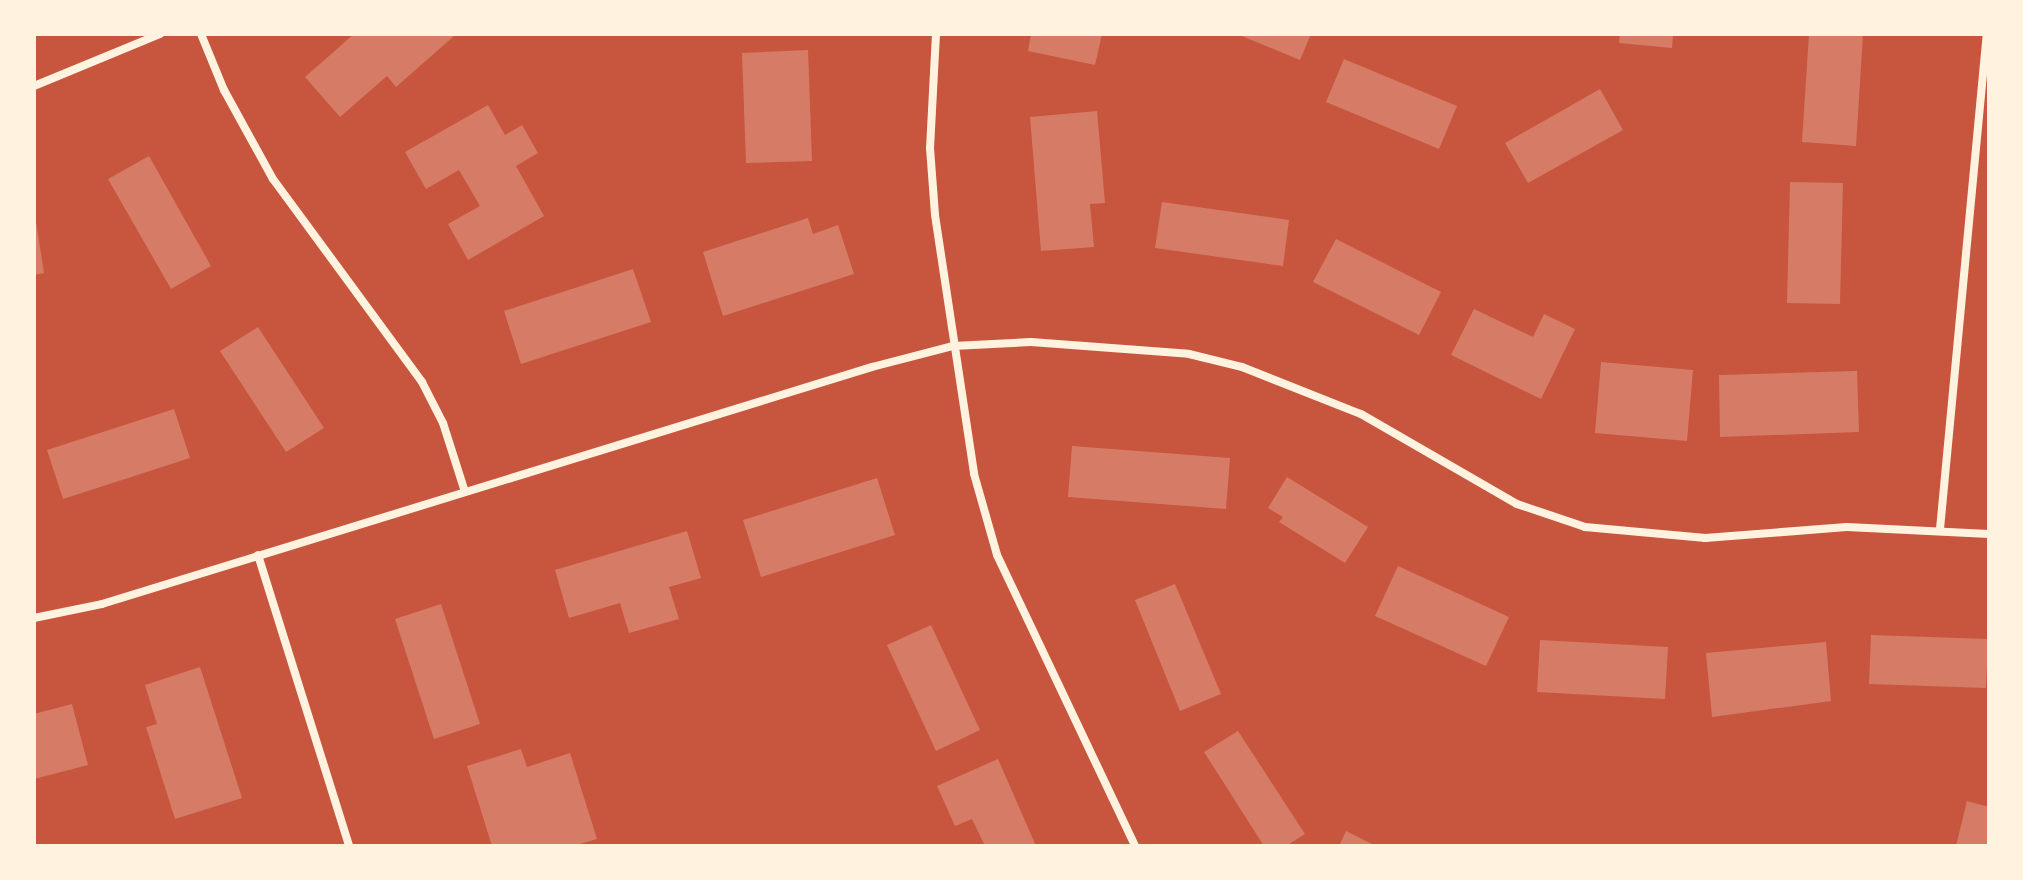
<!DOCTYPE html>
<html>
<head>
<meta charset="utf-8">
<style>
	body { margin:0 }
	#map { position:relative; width:2023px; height:880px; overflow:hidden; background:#c8553d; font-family:"Space Grotesk",sans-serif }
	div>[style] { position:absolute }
	.building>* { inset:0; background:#d67c66 }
	.minor>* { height:8px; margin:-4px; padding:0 4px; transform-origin:4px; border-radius:4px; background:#fff3e0 }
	span { translate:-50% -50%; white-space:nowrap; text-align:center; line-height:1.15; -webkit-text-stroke:7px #fff3e0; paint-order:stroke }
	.frame { position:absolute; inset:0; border:36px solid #fff3e0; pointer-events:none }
</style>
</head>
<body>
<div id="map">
	<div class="building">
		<i style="clip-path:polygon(354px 34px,453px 34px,454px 36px,396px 87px,387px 76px,340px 117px,305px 77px)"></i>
		<i style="clip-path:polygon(1031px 34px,1102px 34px,1095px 65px,1028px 51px)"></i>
		<i style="clip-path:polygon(1237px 34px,1311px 34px,1300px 60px)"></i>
		<i style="clip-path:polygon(1620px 34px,1673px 34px,1672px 48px,1619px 43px)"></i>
		<i style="clip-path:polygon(1809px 34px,1863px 34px,1856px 146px,1802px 142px)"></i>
		<i style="clip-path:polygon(808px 50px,812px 161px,746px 163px,742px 53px)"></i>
		<i style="clip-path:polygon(1344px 59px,1457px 106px,1439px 149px,1326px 102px)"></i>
		<i style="clip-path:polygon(1600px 89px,1623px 130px,1528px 183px,1505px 143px)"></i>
		<i style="clip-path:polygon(488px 105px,505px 135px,522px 125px,538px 153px,516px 166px,544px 216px,468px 260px,448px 224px,480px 206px,459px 170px,426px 189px,405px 152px)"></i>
		<i style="clip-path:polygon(1097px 111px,1105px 203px,1090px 204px,1094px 247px,1041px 251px,1030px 117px)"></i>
		<i style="clip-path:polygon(149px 156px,211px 266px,171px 289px,108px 179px)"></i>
		<i style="clip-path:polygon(1790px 182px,1843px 183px,1840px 304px,1787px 303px)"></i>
		<i style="clip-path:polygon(1162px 202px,1289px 220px,1283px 266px,1155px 248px)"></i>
		<i style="clip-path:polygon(808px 218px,813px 234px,838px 225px,854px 274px,723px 316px,703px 252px)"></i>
		<i style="clip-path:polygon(36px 222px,44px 273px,34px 275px,34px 223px)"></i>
		<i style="clip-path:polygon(1336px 239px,1441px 292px,1419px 335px,1313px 282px)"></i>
		<i style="clip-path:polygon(633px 269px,651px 322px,521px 364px,504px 311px)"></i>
		<i style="clip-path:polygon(1474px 309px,1533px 337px,1544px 314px,1575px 329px,1541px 399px,1451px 355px)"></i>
		<i style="clip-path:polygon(258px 327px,324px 428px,286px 452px,220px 351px)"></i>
		<i style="clip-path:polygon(1601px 362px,1693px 370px,1687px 441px,1595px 433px)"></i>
		<i style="clip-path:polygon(1857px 371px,1859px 432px,1720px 437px,1719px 375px)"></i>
		<i style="clip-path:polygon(174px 409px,190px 458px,63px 499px,47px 450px)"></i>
		<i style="clip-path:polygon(1072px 446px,1230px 458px,1226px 509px,1068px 497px)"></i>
		<i style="clip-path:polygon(1287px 477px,1368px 527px,1345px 563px,1279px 522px,1283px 517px,1268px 508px)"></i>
		<i style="clip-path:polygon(877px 478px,895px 535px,761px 577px,743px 520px)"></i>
		<i style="clip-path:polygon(687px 531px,701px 578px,669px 587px,679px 619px,629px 633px,620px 603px,569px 618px,555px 570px)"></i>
		<i style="clip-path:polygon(1398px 566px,1509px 617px,1486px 666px,1375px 616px)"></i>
		<i style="clip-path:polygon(1175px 584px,1221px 694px,1180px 711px,1135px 600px)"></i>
		<i style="clip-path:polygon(441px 604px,480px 724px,434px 739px,395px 619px)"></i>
		<i style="clip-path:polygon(931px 625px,980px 730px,936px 751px,887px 645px)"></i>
		<i style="clip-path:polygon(1871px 635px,1988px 639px,1986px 688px,1869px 684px)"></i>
		<i style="clip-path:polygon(1540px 640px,1668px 647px,1665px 699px,1537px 692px)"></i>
		<i style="clip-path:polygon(1826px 642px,1831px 701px,1712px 717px,1706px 653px)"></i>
		<i style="clip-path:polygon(200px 667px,242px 798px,175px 819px,146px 727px,157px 724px,145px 685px)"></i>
		<i style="clip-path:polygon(72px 704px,88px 765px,34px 779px,34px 714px)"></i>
		<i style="clip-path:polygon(1238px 731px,1305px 834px,1286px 846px,1264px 846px,1204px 752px)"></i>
		<i style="clip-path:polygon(521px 749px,527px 767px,570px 753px,597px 839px,573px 846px,492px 846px,467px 766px)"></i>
		<i style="clip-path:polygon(998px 759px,1036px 846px,985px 846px,972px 819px,955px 826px,937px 786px)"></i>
		<i style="clip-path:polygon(1967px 801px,1989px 807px,1989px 846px,1956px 846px)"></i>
		<i style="clip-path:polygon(1346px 831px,1376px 846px,1339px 846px)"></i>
	</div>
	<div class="minor">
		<i style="left:201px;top:34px;width:61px;rotate:67.7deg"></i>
		<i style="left:224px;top:90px;width:102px;rotate:61.2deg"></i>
		<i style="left:273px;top:179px;width:252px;rotate:53.7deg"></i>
		<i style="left:422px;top:382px;width:46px;rotate:62.9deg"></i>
		<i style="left:443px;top:423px;width:72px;rotate:72.3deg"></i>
		<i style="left:936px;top:34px;width:114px;rotate:93deg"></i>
		<i style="left:930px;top:148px;width:67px;rotate:85.7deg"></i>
		<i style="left:935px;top:215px;width:262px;rotate:81.4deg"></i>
		<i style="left:974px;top:474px;width:84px;rotate:74.1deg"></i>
		<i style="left:997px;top:555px;width:322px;rotate:64.6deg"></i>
		<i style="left:34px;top:86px;width:136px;rotate:-22.4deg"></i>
		<i style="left:1940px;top:529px;width:497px;rotate:-84.6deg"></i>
		<i style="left:258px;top:555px;width:305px;rotate:72.6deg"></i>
		<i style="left:34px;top:618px;width:69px;rotate:-11.6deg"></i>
		<i style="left:102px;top:604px;width:806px;rotate:-17.11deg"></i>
		<i style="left:872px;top:367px;width:84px;rotate:-14.5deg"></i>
		<i style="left:953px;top:346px;width:78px;rotate:-2.9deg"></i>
		<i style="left:1031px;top:342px;width:158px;rotate:4.3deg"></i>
		<i style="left:1189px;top:354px;width:55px;rotate:13.8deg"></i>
		<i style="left:1242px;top:367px;width:128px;rotate:21.6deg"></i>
		<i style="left:1361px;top:414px;width:180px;rotate:30deg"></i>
		<i style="left:1517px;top:504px;width:72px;rotate:18.7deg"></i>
		<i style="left:1585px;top:527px;width:121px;rotate:5.2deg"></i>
		<i style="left:1705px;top:538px;width:142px;rotate:-4.4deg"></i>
		<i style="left:1847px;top:527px;width:142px;rotate:2.8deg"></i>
	</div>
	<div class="frame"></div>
</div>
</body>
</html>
